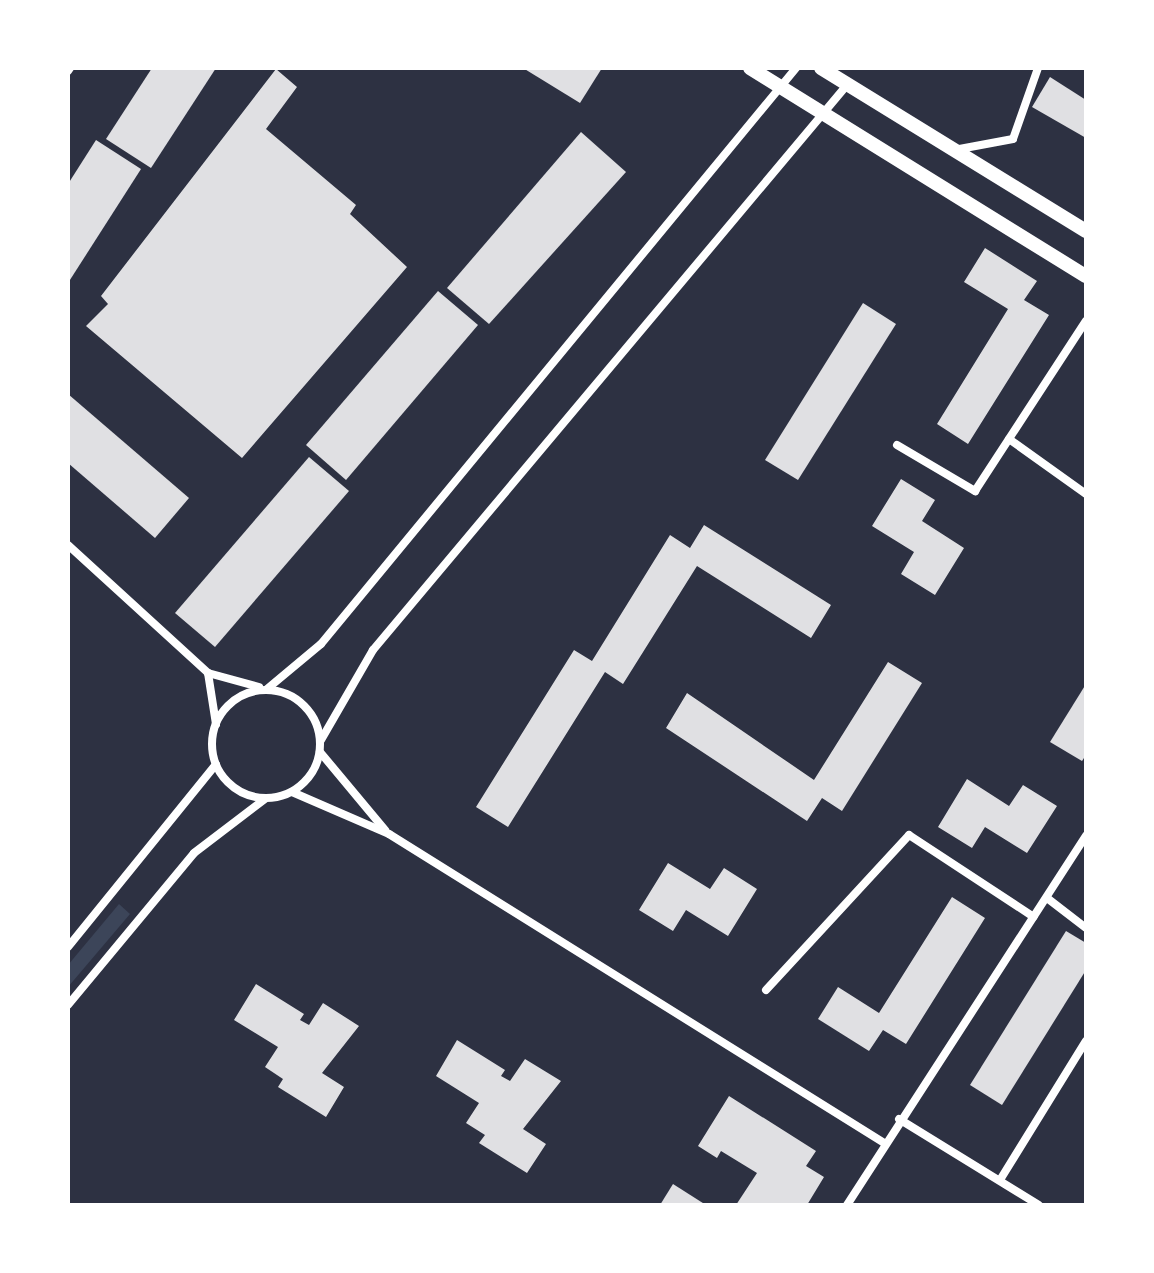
<!DOCTYPE html>
<html>
<head>
<meta charset="utf-8">
<style>
	body { margin:0 }
	#map { position:relative; width:1154px; height:1273px; overflow:hidden; background:#2d3142; font-family:"PT Sans Narrow",sans-serif }
	div>[style] { position:absolute }
	.green>* { inset:0; background:#3c4559 }
	.building>* { inset:0; background:#e0e0e3 }
	.minor>* { height:8px; margin:-4px; padding:0 4px; transform-origin:4px; border-radius:4px; background:#fff }
	.minor>.ring { margin:-4px; padding:0; box-sizing:content-box; background:none; border:8px solid #fff; border-radius:50% }
	.tertiary>* { height:14px; margin:-7px; padding:0 7px; transform-origin:7px; border-radius:7px; background:#fff }
	span { translate:-50% -50%; white-space:nowrap; text-align:center; line-height:1.15; -webkit-text-stroke:6px #fff; paint-order:stroke }
	.frame { position:absolute; inset:0; border:70px solid #fff; pointer-events:none }
</style>
</head>
<body>
<div id="map">
	<div class="green">
		<i style="clip-path:polygon(119px 904px,130px 914px,68px 987px,68px 965px)"></i>
	</div>
	<div class="building">
		<i style="clip-path:polygon(152px 68px,216px 68px,151px 168px,106px 139px)"></i>
		<i style="clip-path:polygon(523px 68px,602px 68px,580px 103px)"></i>
		<i style="clip-path:polygon(276px 69px,297px 87px,266px 129px,356px 205px,350px 214px,407px 267px,242px 458px,86px 326px,108px 304px,101px 296px)"></i>
		<i style="clip-path:polygon(1050px 77px,1086px 100px,1086px 138px,1032px 107px)"></i>
		<i style="clip-path:polygon(581px 132px,626px 172px,489px 324px,447px 288px)"></i>
		<i style="clip-path:polygon(96px 140px,141px 169px,68px 283px,68px 184px)"></i>
		<i style="clip-path:polygon(985px 248px,1037px 281px,1024px 300px,1049px 315px,968px 444px,937px 424px,1008px 309px,964px 282px)"></i>
		<i style="clip-path:polygon(438px 291px,478px 325px,346px 480px,306px 445px)"></i>
		<i style="clip-path:polygon(863px 303px,896px 324px,798px 480px,765px 460px)"></i>
		<i style="clip-path:polygon(68px 394px,189px 498px,155px 538px,68px 463px)"></i>
		<i style="clip-path:polygon(309px 457px,349px 491px,215px 647px,175px 613px)"></i>
		<i style="clip-path:polygon(901px 479px,935px 500px,922px 521px,964px 548px,935px 595px,901px 574px,914px 552px,872px 526px)"></i>
		<i style="clip-path:polygon(704px 525px,831px 605px,811px 638px,697px 566px,623px 684px,605px 672px,508px 827px,476px 807px,574px 650px,592px 661px,670px 535px,690px 548px)"></i>
		<i style="clip-path:polygon(888px 662px,922px 683px,842px 811px,822px 798px,807px 821px,666px 728px,687px 693px,814px 780px)"></i>
		<i style="clip-path:polygon(1086px 684px,1086px 755px,1082px 761px,1050px 742px)"></i>
		<i style="clip-path:polygon(967px 779px,1009px 806px,1023px 785px,1057px 806px,1027px 853px,985px 827px,972px 848px,938px 827px)"></i>
		<i style="clip-path:polygon(668px 863px,710px 889px,724px 868px,757px 889px,728px 936px,686px 910px,673px 931px,639px 910px)"></i>
		<i style="clip-path:polygon(952px 897px,985px 918px,906px 1044px,883px 1030px,869px 1051px,818px 1019px,838px 987px,879px 1013px)"></i>
		<i style="clip-path:polygon(1066px 931px,1086px 943px,1086px 970px,1002px 1105px,970px 1085px)"></i>
		<i style="clip-path:polygon(256px 984px,304px 1014px,300px 1020px,309px 1025px,323px 1003px,359px 1026px,322px 1073px,344px 1087px,326px 1117px,278px 1087px,283px 1079px,265px 1067px,278px 1047px,234px 1020px)"></i>
		<i style="clip-path:polygon(457px 1040px,505px 1070px,501px 1076px,510px 1081px,525px 1059px,561px 1081px,523px 1129px,546px 1144px,527px 1173px,479px 1143px,485px 1135px,466px 1123px,479px 1103px,436px 1076px)"></i>
		<i style="clip-path:polygon(729px 1096px,816px 1151px,806px 1166px,824px 1177px,807px 1205px,736px 1205px,757px 1173px,721px 1151px,717px 1158px,698px 1146px)"></i>
		<i style="clip-path:polygon(673px 1184px,706px 1205px,660px 1205px)"></i>
	</div>
	<div class="minor">
		<i style="left:68px;top:71px;width:4px;rotate:-56deg"></i>
		<i style="left:954px;top:150px;width:60px;rotate:-10.6deg"></i>
		<i style="left:1013px;top:139px;width:75px;rotate:-70.6deg"></i>
		<i style="left:1009px;top:439px;width:95px;rotate:35.5deg"></i>
		<i style="left:897px;top:445px;width:91px;rotate:30.5deg"></i>
		<i style="left:975px;top:491px;width:203px;rotate:-56.9deg"></i>
		<i style="left:68px;top:545px;width:190px;rotate:42.4deg"></i>
		<i style="left:208px;top:673px;width:53px;rotate:15.4deg"></i>
		<i style="left:208px;top:673px;width:52px;rotate:81.1deg"></i>
		<i style="left:267px;top:689px;width:70px;rotate:-39.8deg"></i>
		<i style="left:321px;top:644px;width:747px;rotate:-50.49deg"></i>
		<i class="ring" style="left:212px;top:690px;width:100px;height:100px"></i>
		<i style="left:321px;top:740px;width:104px;rotate:-60deg"></i>
		<i style="left:373px;top:650px;width:737px;rotate:-50.01deg"></i>
		<i style="left:320px;top:752px;width:102px;rotate:50.2deg"></i>
		<i style="left:292px;top:792px;width:106px;rotate:23.4deg"></i>
		<i style="left:389px;top:834px;width:584px;rotate:31.97deg"></i>
		<i style="left:1047px;top:898px;width:49px;rotate:37.6deg"></i>
		<i style="left:68px;top:947px;width:235px;rotate:-51deg"></i>
		<i style="left:766px;top:990px;width:211px;rotate:-47.3deg"></i>
		<i style="left:909px;top:835px;width:149px;rotate:33.3deg"></i>
		<i style="left:68px;top:1005px;width:197px;rotate:-50.3deg"></i>
		<i style="left:194px;top:853px;width:89px;rotate:-37.3deg"></i>
		<i style="left:899px;top:1119px;width:164px;rotate:31.6deg"></i>
		<i style="left:1000px;top:1180px;width:163px;rotate:-58.3deg"></i>
		<i style="left:847px;top:1205px;width:440px;rotate:-57.1deg"></i>
	</div>
	<div class="tertiary">
		<i style="left:750px;top:68px;width:395px;rotate:31.8deg"></i>
		<i style="left:821px;top:68px;width:311px;rotate:31.6deg"></i>
	</div>
	<div class="frame"></div>
</div>
</body>
</html>
